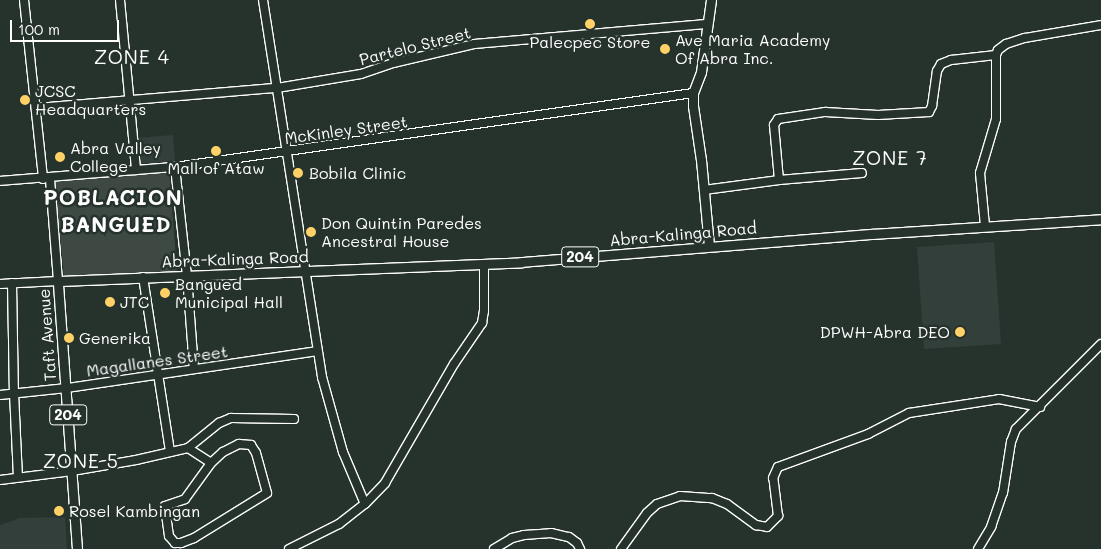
<!DOCTYPE html>
<html>
<head>
<meta charset="utf-8">
<style>
	body { margin:0 }
	#map { position:relative; width:1101px; height:549px; overflow:hidden; background:#26332d; font-family:Mali,sans-serif }
	div>[style] { position:absolute }
	.built>* { inset:0; background:#333f3a }
	.green>* { inset:0; background:#3e4944 }
	.roads { filter:drop-shadow(1px 0 #fff) drop-shadow(-1px 0 #fff) drop-shadow(0 1px #fff) drop-shadow(0 -1px #fff) }
	.minor>* { height:8px; margin:-4px; padding:0 4px; transform-origin:4px; border-radius:4px; background:#26332d }
	.major>* { height:9px; margin:-4.5px; padding:0 4.5px; transform-origin:4.5px; border-radius:4.5px; background:#26332d }
	.dots>* { width:14px; height:14px; translate:-50% -50%; box-sizing:border-box; border:2px solid #26332d; border-radius:50% }
	span { translate:-50% -50%; white-space:nowrap; text-align:center; line-height:1.15; -webkit-text-stroke:5px #26332d; paint-order:stroke }
	.shield-label span { padding:1px 4px; background:#26332d; border:1px solid; border-radius:4px; -webkit-text-stroke-width:0 }
	.shield-label { font-size:15px; color:#fff; font-weight:700 }
	.poi-label { font-size:16px; color:#fff }
	.left { translate:0 -50%; text-align:left }
	.right { translate:-100% -50%; text-align:right }
	.street-label { font-size:16px; color:#fff }
	.quarter-label { font-size:19px; color:#fff; letter-spacing:1px }
	.district-label { font-size:21px; color:#fff; font-weight:700; letter-spacing:1px }
	.scale { position:absolute; left:10px; top:20px; width:109px; height:22px; box-sizing:border-box; border:2px solid #fff; border-top:0; padding-left:6px; font-size:15px; line-height:18px; white-space:nowrap; color:#fff; -webkit-text-stroke:4px #26332d; paint-order:stroke }
</style>
</head>
<body>
<div id="map">
	<div class="built">
		<i style="clip-path:polygon(173px 135px,175px 161px,138px 164px,136px 138px)"></i>
		<i style="clip-path:polygon(994px 242px,1001px 344px,924px 349px,917px 247px)"></i>
		<i style="clip-path:polygon(65px 517px,67px 549px,0 549px,0 525px,20px 518px)"></i>
	</div>
	<div class="green">
		<i style="clip-path:polygon(169px 168px,177px 272px,64px 276px,55px 182px)"></i>
	</div>
	<div class="roads">
		<div class="minor">
			<i style="left:24px;top:0;width:180px;rotate:83.9deg"></i>
			<i style="left:120px;top:0;width:171px;rotate:84.6deg"></i>
			<i style="left:263px;top:0;width:382px;rotate:81.1deg"></i>
			<i style="left:322px;top:377px;width:78px;rotate:74.4deg"></i>
			<i style="left:343px;top:452px;width:56px;rotate:67.1deg"></i>
			<i style="left:37px;top:108px;width:241px;rotate:-4.8deg"></i>
			<i style="left:277px;top:88px;width:85px;rotate:-9.5deg"></i>
			<i style="left:361px;top:74px;width:34px;rotate:-19deg"></i>
			<i style="left:393px;top:63px;width:83px;rotate:-13.2deg"></i>
			<i style="left:474px;top:44px;width:233px;rotate:-4.9deg"></i>
			<i style="left:175px;top:167px;width:110px;rotate:83.7deg"></i>
			<i style="left:187px;top:276px;width:93px;rotate:85.7deg"></i>
			<i style="left:779px;top:180px;width:55px;rotate:-95.2deg"></i>
			<i style="left:774px;top:125px;width:7px;rotate:-56deg"></i>
			<i style="left:778px;top:119px;width:48px;rotate:-8.5deg"></i>
			<i style="left:825px;top:112px;width:53px;rotate:3.2deg"></i>
			<i style="left:878px;top:115px;width:51px;rotate:-3.4deg"></i>
			<i style="left:929px;top:112px;width:7px;rotate:-63deg"></i>
			<i style="left:932px;top:106px;width:35px;rotate:-82deg"></i>
			<i style="left:937px;top:71px;width:8px;rotate:-60deg"></i>
			<i style="left:941px;top:64px;width:11px;rotate:-22deg"></i>
			<i style="left:951px;top:60px;width:45px;rotate:-6.3deg"></i>
			<i style="left:0;top:181px;width:176px;rotate:-4.6deg"></i>
			<i style="left:175px;top:167px;width:523px;rotate:-8.13deg"></i>
			<i style="left:704px;top:190px;width:76px;rotate:-7.6deg"></i>
			<i style="left:779px;top:180px;width:83px;rotate:-4.8deg"></i>
			<i style="left:985px;top:226px;width:53px;rotate:-95.4deg"></i>
			<i style="left:980px;top:173px;width:56px;rotate:-73.5deg"></i>
			<i style="left:996px;top:119px;width:64px;rotate:-90deg"></i>
			<i style="left:996px;top:55px;width:5px;rotate:-68deg"></i>
			<i style="left:998px;top:50px;width:10px;rotate:-37deg"></i>
			<i style="left:1006px;top:44px;width:20px;rotate:-18deg"></i>
			<i style="left:1025px;top:38px;width:77px;rotate:-9.7deg"></i>
			<i style="left:143px;top:277px;width:177px;rotate:81.2deg"></i>
			<i style="left:12px;top:283px;width:110px;rotate:89deg"></i>
			<i style="left:14px;top:393px;width:84px;rotate:87.3deg"></i>
			<i style="left:0;top:284px;width:58px;rotate:-3deg"></i>
			<i style="left:58px;top:281px;width:102px;rotate:-94.5deg"></i>
			<i style="left:0;top:395px;width:67px;rotate:-6deg"></i>
			<i style="left:67px;top:388px;width:253px;rotate:-8.4deg"></i>
			<i style="left:188px;top:448px;width:27px;rotate:33deg"></i>
			<i style="left:211px;top:463px;width:16px;rotate:-43deg"></i>
			<i style="left:223px;top:452px;width:18px;rotate:-27deg"></i>
			<i style="left:239px;top:444px;width:12px;rotate:5deg"></i>
			<i style="left:251px;top:445px;width:9px;rotate:58deg"></i>
			<i style="left:256px;top:453px;width:41px;rotate:74.6deg"></i>
			<i style="left:267px;top:493px;width:86px;rotate:148.3deg"></i>
			<i style="left:194px;top:538px;width:14px;rotate:159deg"></i>
			<i style="left:181px;top:543px;width:6px;rotate:180deg"></i>
			<i style="left:175px;top:543px;width:9px;rotate:-131deg"></i>
			<i style="left:169px;top:536px;width:30px;rotate:-98deg"></i>
			<i style="left:165px;top:506px;width:21px;rotate:-19deg"></i>
			<i style="left:185px;top:499px;width:44px;rotate:-54.2deg"></i>
			<i style="left:0;top:480px;width:73px;rotate:-7.1deg"></i>
			<i style="left:72px;top:471px;width:65px;rotate:-9.8deg"></i>
			<i style="left:136px;top:460px;width:53px;rotate:-13deg"></i>
			<i style="left:188px;top:448px;width:40px;rotate:-39deg"></i>
			<i style="left:219px;top:423px;width:13px;rotate:-23deg"></i>
			<i style="left:231px;top:418px;width:63px;rotate:0.9deg"></i>
			<i style="left:289px;top:549px;width:56px;rotate:-26.6deg"></i>
			<i style="left:339px;top:524px;width:33px;rotate:-38deg"></i>
			<i style="left:365px;top:504px;width:29px;rotate:-46deg"></i>
			<i style="left:385px;top:483px;width:138px;rotate:-59.9deg"></i>
			<i style="left:454px;top:364px;width:50px;rotate:-55.7deg"></i>
			<i style="left:482px;top:323px;width:12px;rotate:-81deg"></i>
			<i style="left:484px;top:311px;width:47px;rotate:-90deg"></i>
			<i style="left:494px;top:549px;width:21px;rotate:-31deg"></i>
			<i style="left:512px;top:538px;width:12px;rotate:-14deg"></i>
			<i style="left:524px;top:535px;width:27px;rotate:-4deg"></i>
			<i style="left:551px;top:533px;width:18px;rotate:13deg"></i>
			<i style="left:569px;top:537px;width:10px;rotate:37deg"></i>
			<i style="left:577px;top:543px;width:7px;rotate:63deg"></i>
			<i style="left:621px;top:549px;width:44px;rotate:-54.2deg"></i>
			<i style="left:647px;top:513px;width:13px;rotate:-42deg"></i>
			<i style="left:657px;top:504px;width:24px;rotate:-19deg"></i>
			<i style="left:680px;top:496px;width:32px;rotate:4deg"></i>
			<i style="left:712px;top:498px;width:16px;rotate:22deg"></i>
			<i style="left:727px;top:504px;width:36px;rotate:36deg"></i>
			<i style="left:756px;top:525px;width:11px;rotate:10deg"></i>
			<i style="left:767px;top:527px;width:16px;rotate:-45deg"></i>
			<i style="left:778px;top:516px;width:38px;rotate:-97deg"></i>
			<i style="left:773px;top:478px;width:12px;rotate:-66deg"></i>
			<i style="left:778px;top:467px;width:96px;rotate:-20.1deg"></i>
			<i style="left:868px;top:434px;width:46px;rotate:-27.1deg"></i>
			<i style="left:909px;top:413px;width:91px;rotate:-8.8deg"></i>
			<i style="left:999px;top:399px;width:42px;rotate:11deg"></i>
			<i style="left:978px;top:549px;width:26px;rotate:-59deg"></i>
			<i style="left:991px;top:527px;width:36px;rotate:-71deg"></i>
			<i style="left:1003px;top:493px;width:52px;rotate:-81.1deg"></i>
			<i style="left:1011px;top:442px;width:14px;rotate:-69deg"></i>
			<i style="left:1016px;top:429px;width:120px;rotate:-45deg"></i>
		</div>
		<div class="major">
			<i style="left:709px;top:246px;width:86px;rotate:-95.3deg"></i>
			<i style="left:701px;top:160px;width:55px;rotate:-98.4deg"></i>
			<i style="left:693px;top:106px;width:13px;rotate:-90deg"></i>
			<i style="left:693px;top:93px;width:22px;rotate:-69deg"></i>
			<i style="left:701px;top:72px;width:73px;rotate:-82.1deg"></i>
			<i style="left:77px;top:549px;width:269px;rotate:-94.1deg"></i>
			<i style="left:58px;top:281px;width:463px;rotate:-2.3deg"></i>
			<i style="left:521px;top:262px;width:352px;rotate:-4.6deg"></i>
			<i style="left:872px;top:234px;width:229px;rotate:-3.7deg"></i>
		</div>
	</div>
	<div class="dots">
		<i style="left:590px;top:24px;background:#ffd166"></i>
		<i style="left:665px;top:49px;background:#ffd166"></i>
		<i style="left:25px;top:100px;background:#ffd166"></i>
		<i style="left:216px;top:151px;background:#ffd166"></i>
		<i style="left:60px;top:157px;background:#ffd166"></i>
		<i style="left:298px;top:173px;background:#ffd166"></i>
		<i style="left:311px;top:232px;background:#ffd166"></i>
		<i style="left:165px;top:293px;background:#ffd166"></i>
		<i style="left:110px;top:302px;background:#ffd166"></i>
		<i style="left:960px;top:332px;background:#ffd166"></i>
		<i style="left:69px;top:338px;background:#ffd166"></i>
		<i style="left:59px;top:511px;background:#ffd166"></i>
	</div>
	<div class="shield-label">
		<span style="left:580px;top:257px">204</span>
		<span style="left:68px;top:415px">204</span>
	</div>
	<div class="poi-label">
		<span class="left" style="left:675px;top:49px">Ave Maria Academy<br>Of Abra Inc.</span>
		<span style="left:590px;top:42px">Palecpec Store</span>
		<span class="left" style="left:35px;top:100px">JCSC<br>Headquarters</span>
		<span class="left" style="left:70px;top:157px">Abra Valley<br>College</span>
		<span style="left:216px;top:168px">Mall of Ataw</span>
		<span class="left" style="left:309px;top:173px">Bobila Clinic</span>
		<span class="left" style="left:321px;top:232px">Don Quintin Paredes<br>Ancestral House</span>
		<span class="left" style="left:175px;top:293px">Bangued<br>Municipal Hall</span>
		<span class="left" style="left:120px;top:302px">JTC</span>
		<span class="right" style="left:950px;top:332px">DPWH-Abra DEO</span>
		<span class="left" style="left:79px;top:338px">Generika</span>
		<span class="left" style="left:69px;top:511px">Rosel Kambingan</span>
	</div>
	<div class="street-label">
		<span style="left:415px;top:46px;rotate:-14deg">Partelo Street</span>
		<span style="left:346px;top:130px;rotate:-8deg">McKinley Street</span>
		<span style="left:683px;top:234px;rotate:-5deg">Abra-Kalinga Road</span>
		<span style="left:235px;top:259px;rotate:-2deg">Abra-Kalinga Road</span>
		<span style="left:47px;top:335px;rotate:-94deg">Taft Avenue</span>
		<span style="left:157px;top:361px;rotate:-8deg">Magallanes Street</span>
	</div>
	<div class="quarter-label">
		<span style="left:132px;top:57px">ZONE 4</span>
		<span style="left:890px;top:158px">ZONE 7</span>
		<span style="left:81px;top:461px">ZONE 5</span>
	</div>
	<div class="district-label">
		<span style="left:113px;top:197px">POBLACION</span>
		<span style="left:116px;top:224px">BANGUED</span>
	</div>
	<div class="scale">100 m</div>
</div>
</body>
</html>
